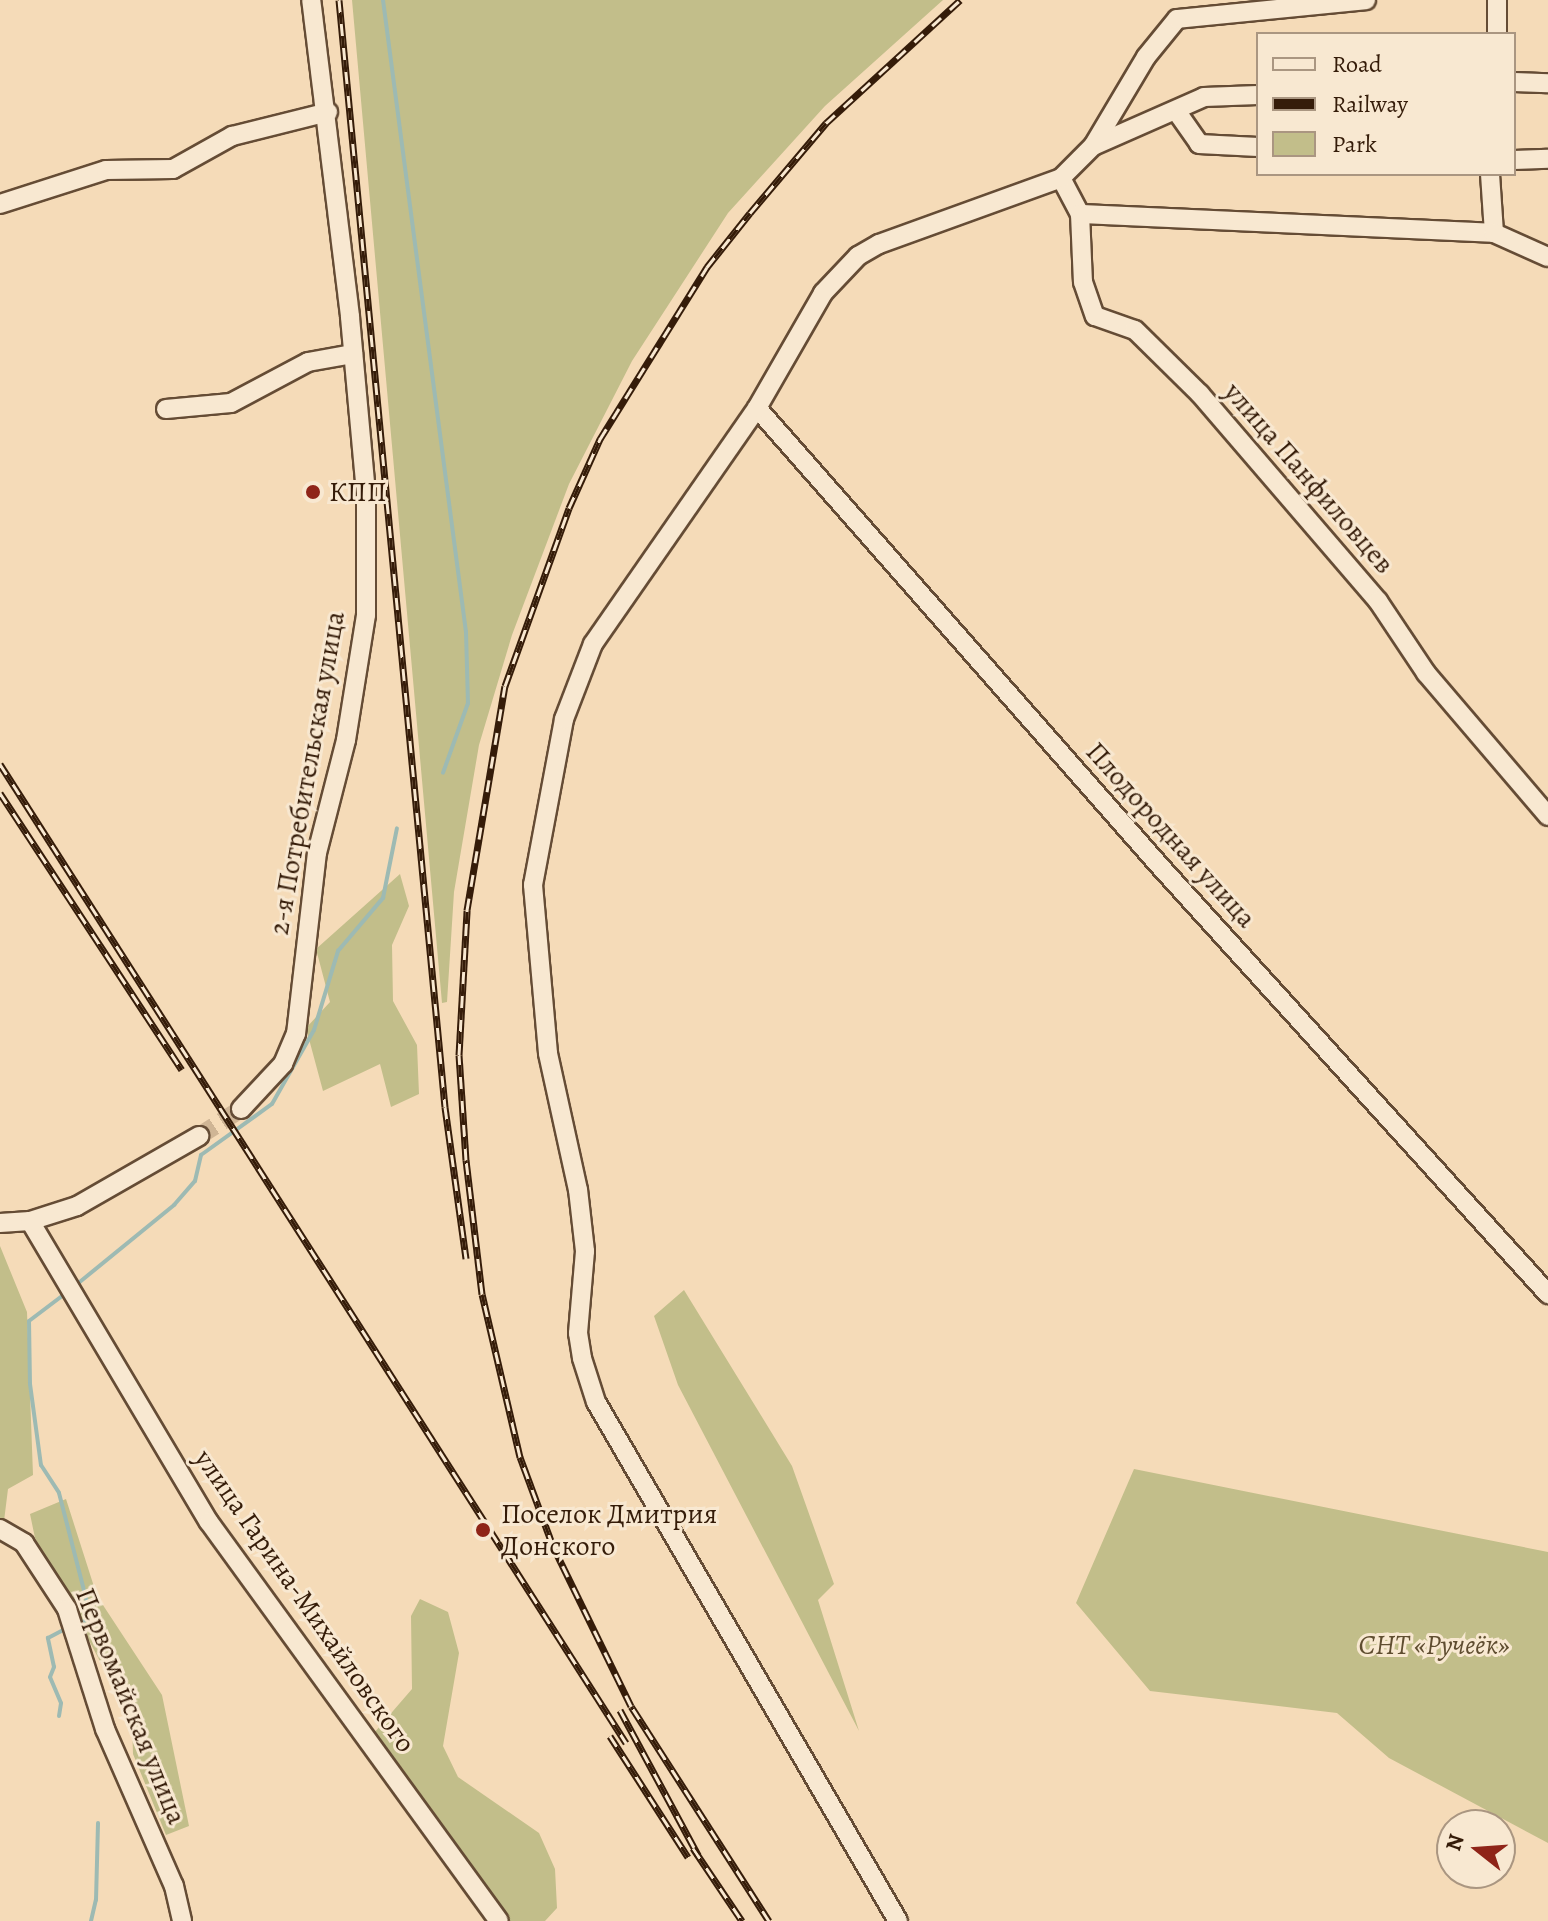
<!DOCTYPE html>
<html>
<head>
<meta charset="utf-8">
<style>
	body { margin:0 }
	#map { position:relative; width:1548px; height:1921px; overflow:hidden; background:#f5dbb8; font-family:Alegreya,serif }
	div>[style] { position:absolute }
	.green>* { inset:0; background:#c2be8a }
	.stream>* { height:4px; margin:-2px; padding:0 2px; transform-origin:2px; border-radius:2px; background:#9dbab3 }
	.minor-tunnel>* { height:18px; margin-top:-9px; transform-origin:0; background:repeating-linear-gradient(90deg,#cfb595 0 18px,transparent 0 27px) }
	.roads { filter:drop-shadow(2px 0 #654c35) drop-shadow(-2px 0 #654c35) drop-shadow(0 2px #654c35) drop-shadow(0 -2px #654c35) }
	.minor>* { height:18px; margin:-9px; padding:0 9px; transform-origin:9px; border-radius:9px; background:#f8e8d1 }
	.rail>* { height:7px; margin-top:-3.5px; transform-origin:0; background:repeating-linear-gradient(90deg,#f8e8d1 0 12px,#351c09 0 24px); box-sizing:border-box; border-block:2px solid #351c09 }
	.dots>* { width:22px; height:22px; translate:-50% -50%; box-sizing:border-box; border:4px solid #f8e8d1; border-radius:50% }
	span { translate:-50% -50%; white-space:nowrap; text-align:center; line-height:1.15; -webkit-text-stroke:6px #f8e8d1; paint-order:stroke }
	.street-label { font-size:28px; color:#351c09 }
	.poi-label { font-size:28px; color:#351c09 }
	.left { translate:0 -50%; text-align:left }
	.park-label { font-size:28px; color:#5f4d30; font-style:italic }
	.legend { position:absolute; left:1256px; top:32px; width:260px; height:144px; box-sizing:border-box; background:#f8e8d1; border:2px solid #aa9681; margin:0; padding:10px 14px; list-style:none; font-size:24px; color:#351c09 }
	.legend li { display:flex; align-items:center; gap:16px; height:40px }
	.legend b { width:40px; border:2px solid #aa9681 }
	.north { position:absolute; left:1436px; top:1809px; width:80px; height:80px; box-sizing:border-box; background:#f8e8d1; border:2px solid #aa9681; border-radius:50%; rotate:287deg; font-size:22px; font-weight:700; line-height:32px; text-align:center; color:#351c09 }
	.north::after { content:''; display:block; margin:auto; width:28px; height:36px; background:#8f2418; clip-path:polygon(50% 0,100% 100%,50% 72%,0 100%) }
</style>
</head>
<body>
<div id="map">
	<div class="green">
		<i style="clip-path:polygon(352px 0,943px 0,825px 106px,728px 213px,632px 361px,569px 484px,512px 635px,479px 745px,454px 892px,447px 1002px,442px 1003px)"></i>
		<i style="clip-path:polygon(400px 874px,409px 906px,392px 945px,393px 1001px,417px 1045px,419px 1094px,391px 1107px,380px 1064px,323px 1091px,306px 1028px,330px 1002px,316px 949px)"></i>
		<i style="clip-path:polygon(0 1246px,27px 1312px,33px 1475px,8px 1489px,4px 1521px,0 1518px)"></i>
		<i style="clip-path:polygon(684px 1290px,792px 1466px,834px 1584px,818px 1600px,859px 1731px,678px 1385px,654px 1316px)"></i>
		<i style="clip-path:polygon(1134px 1469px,1548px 1552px,1548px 1843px,1389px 1758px,1337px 1713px,1150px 1691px,1076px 1603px)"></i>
		<i style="clip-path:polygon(66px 1499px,97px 1596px,162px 1695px,189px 1826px,166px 1835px,133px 1754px,132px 1722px,35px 1538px,30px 1514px)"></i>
		<i style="clip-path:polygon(420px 1599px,448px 1612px,459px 1653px,443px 1746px,458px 1777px,539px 1833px,555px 1869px,557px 1908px,545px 1921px,510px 1921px,374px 1733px,412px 1689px,411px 1616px)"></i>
	</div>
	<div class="stream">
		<i style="left:383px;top:0;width:637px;rotate:82.52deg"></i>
		<i style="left:466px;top:632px;width:71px;rotate:88.4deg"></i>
		<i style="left:468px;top:703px;width:74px;rotate:109.7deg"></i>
		<i style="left:76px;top:1285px;width:127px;rotate:-39.2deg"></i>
		<i style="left:174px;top:1205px;width:32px;rotate:-49deg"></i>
		<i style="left:195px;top:1181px;width:27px;rotate:-77deg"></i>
		<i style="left:201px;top:1155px;width:87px;rotate:-35.7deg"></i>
		<i style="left:272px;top:1104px;width:85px;rotate:-60.4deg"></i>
		<i style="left:314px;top:1030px;width:83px;rotate:-73.1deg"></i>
		<i style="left:338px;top:951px;width:70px;rotate:-49.7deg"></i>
		<i style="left:383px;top:898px;width:71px;rotate:-78.7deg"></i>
		<i style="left:66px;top:1293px;width:46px;rotate:142.9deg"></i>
		<i style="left:29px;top:1321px;width:63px;rotate:89.1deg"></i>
		<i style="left:30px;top:1384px;width:82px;rotate:82.3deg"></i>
		<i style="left:41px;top:1465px;width:33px;rotate:57deg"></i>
		<i style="left:59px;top:1493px;width:129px;rotate:75.6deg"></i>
		<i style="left:91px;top:1618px;width:13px;rotate:157deg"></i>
		<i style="left:59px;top:1716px;width:13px;rotate:-81deg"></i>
		<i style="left:61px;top:1703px;width:28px;rotate:-113deg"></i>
		<i style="left:50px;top:1677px;width:11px;rotate:-68deg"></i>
		<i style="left:54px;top:1667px;width:30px;rotate:-102deg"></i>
		<i style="left:48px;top:1638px;width:21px;rotate:-28deg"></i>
		<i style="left:91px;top:1921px;width:22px;rotate:-77deg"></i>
		<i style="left:96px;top:1900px;width:77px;rotate:-88.5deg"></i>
	</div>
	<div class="minor-tunnel">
		<i style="left:199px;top:1136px;width:50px;rotate:-32.7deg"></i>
	</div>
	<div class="roads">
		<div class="minor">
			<i style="left:1497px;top:34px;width:34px;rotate:-90deg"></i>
			<i style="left:1514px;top:82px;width:34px;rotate:2deg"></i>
			<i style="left:1177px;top:112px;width:39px;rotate:55deg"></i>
			<i style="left:1199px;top:144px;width:59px;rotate:2.9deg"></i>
			<i style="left:1093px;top:146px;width:121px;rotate:-23.8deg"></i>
			<i style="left:1204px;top:97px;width:54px;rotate:-2.1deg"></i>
			<i style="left:1514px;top:160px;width:34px;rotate:-2deg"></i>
			<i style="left:1490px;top:174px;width:59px;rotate:86.1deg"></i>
			<i style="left:1061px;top:178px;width:41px;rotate:62.2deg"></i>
			<i style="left:1080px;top:214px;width:68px;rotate:87.5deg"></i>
			<i style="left:1083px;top:282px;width:36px;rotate:71deg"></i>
			<i style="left:1095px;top:316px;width:42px;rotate:19.3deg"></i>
			<i style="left:1135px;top:330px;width:91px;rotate:44.6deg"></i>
			<i style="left:1200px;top:394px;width:273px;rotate:49.3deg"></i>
			<i style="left:1378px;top:601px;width:87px;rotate:56.3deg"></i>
			<i style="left:1426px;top:673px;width:188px;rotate:49.5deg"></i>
			<i style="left:0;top:204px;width:111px;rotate:-17.8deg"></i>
			<i style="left:106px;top:170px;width:67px;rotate:-0.9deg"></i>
			<i style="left:173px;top:169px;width:68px;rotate:-29.2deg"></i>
			<i style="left:232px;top:136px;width:99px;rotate:-14deg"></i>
			<i style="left:1080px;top:214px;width:414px;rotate:2.6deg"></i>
			<i style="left:1494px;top:233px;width:59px;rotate:24deg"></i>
			<i style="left:757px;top:408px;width:607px;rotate:48.67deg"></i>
			<i style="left:1158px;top:864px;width:581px;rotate:47.79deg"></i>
			<i style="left:166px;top:409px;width:65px;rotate:-5.3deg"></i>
			<i style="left:231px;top:403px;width:87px;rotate:-28deg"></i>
			<i style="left:308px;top:362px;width:46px;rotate:-10.1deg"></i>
			<i style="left:241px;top:1109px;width:62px;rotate:-47deg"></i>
			<i style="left:283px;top:1064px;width:33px;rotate:-67deg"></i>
			<i style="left:296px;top:1034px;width:182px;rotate:-83.4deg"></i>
			<i style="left:317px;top:853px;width:117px;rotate:-75.6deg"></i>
			<i style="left:346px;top:740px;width:127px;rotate:-80.9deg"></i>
			<i style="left:366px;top:615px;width:122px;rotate:-90deg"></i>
			<i style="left:366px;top:493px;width:178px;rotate:-95.2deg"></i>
			<i style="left:350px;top:316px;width:318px;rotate:-97deg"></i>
			<i style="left:30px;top:1221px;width:350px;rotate:59.3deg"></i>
			<i style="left:209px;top:1522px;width:493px;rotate:54deg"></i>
			<i style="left:0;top:1223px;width:30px;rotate:-4deg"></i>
			<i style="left:30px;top:1221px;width:49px;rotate:-17.7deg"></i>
			<i style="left:77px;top:1206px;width:141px;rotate:-29.8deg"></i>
			<i style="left:0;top:1529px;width:28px;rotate:30deg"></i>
			<i style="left:24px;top:1543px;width:79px;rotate:56.9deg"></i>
			<i style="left:67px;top:1609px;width:126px;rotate:72.4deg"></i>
			<i style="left:105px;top:1729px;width:171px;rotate:66.3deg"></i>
			<i style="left:174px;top:1886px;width:36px;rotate:77deg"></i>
			<i style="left:898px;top:1921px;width:600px;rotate:-120.19deg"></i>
			<i style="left:596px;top:1402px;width:46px;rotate:-107.7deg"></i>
			<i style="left:582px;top:1358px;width:25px;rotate:-99deg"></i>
			<i style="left:578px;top:1333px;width:82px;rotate:-85.1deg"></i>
			<i style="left:585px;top:1251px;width:61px;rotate:-96.5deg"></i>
			<i style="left:578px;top:1190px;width:140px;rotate:-102.4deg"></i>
			<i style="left:548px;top:1053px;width:169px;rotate:-95.1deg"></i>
			<i style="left:533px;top:885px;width:169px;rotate:-79.4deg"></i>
			<i style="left:564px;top:719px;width:80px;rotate:-68.9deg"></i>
			<i style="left:593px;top:644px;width:287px;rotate:-55.2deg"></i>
			<i style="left:757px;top:408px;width:133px;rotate:-60.1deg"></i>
			<i style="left:823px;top:293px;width:51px;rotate:-46.6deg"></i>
			<i style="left:858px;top:256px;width:24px;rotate:-30deg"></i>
			<i style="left:879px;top:244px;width:194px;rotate:-19.9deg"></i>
			<i style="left:1061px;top:178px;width:45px;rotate:-45deg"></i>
			<i style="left:1093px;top:146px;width:104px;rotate:-59.2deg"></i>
			<i style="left:1146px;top:57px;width:49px;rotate:-50.8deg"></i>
			<i style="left:1177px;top:19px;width:190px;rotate:-5.7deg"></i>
		</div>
	</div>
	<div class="rail">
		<i style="left:339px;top:0;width:1112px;rotate:84.53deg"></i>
		<i style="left:445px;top:1107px;width:153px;rotate:82.1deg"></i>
		<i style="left:0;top:764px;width:1162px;rotate:57.4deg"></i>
		<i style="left:0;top:793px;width:331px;rotate:56.7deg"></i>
		<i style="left:620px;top:1710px;width:165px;rotate:61.7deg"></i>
		<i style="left:610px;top:1736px;width:144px;rotate:57.2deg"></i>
		<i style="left:693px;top:1848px;width:88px;rotate:56.1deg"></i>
		<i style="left:769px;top:1921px;width:255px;rotate:-122.7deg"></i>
		<i style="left:631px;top:1706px;width:178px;rotate:-116deg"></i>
		<i style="left:553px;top:1546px;width:95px;rotate:-110.3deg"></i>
		<i style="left:520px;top:1457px;width:167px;rotate:-103.1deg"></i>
		<i style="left:482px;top:1294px;width:135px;rotate:-96.8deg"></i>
		<i style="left:466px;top:1160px;width:105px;rotate:-93.8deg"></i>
		<i style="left:459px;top:1055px;width:145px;rotate:-86.8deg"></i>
		<i style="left:467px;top:910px;width:227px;rotate:-80.4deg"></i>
		<i style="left:505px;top:686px;width:189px;rotate:-70.2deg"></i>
		<i style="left:569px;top:508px;width:76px;rotate:-65.8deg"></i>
		<i style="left:600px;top:439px;width:203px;rotate:-58.1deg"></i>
		<i style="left:707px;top:267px;width:69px;rotate:-51.5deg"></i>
		<i style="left:750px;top:213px;width:118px;rotate:-49.8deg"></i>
		<i style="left:826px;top:123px;width:182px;rotate:-42.5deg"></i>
	</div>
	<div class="dots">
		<i style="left:313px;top:492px;background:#8f2418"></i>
		<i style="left:483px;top:1530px;background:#8f2418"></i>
	</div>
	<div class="street-label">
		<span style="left:1309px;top:478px;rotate:49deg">улица Панфиловцев</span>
		<span style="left:307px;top:773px;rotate:-80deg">2-я Потребительская улица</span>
		<span style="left:1171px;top:835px;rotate:48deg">Плодородная улица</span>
		<span style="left:305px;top:1601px;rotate:55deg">улица Гарина-Михайловского</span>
		<span style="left:131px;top:1706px;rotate:68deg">Первомайская улица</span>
	</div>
	<div class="poi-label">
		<span class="left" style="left:329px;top:492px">КПП</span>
		<span class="left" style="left:501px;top:1530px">Поселок Дмитрия<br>Донского</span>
	</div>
	<div class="park-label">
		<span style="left:1434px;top:1645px">СНТ «Ручеёк»</span>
	</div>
	<ul class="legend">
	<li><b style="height:10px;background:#f8e8d1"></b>Road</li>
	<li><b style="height:10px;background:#351c09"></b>Railway</li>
	<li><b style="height:22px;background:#c2be8a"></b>Park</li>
	</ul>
	<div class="north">N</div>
</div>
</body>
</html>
